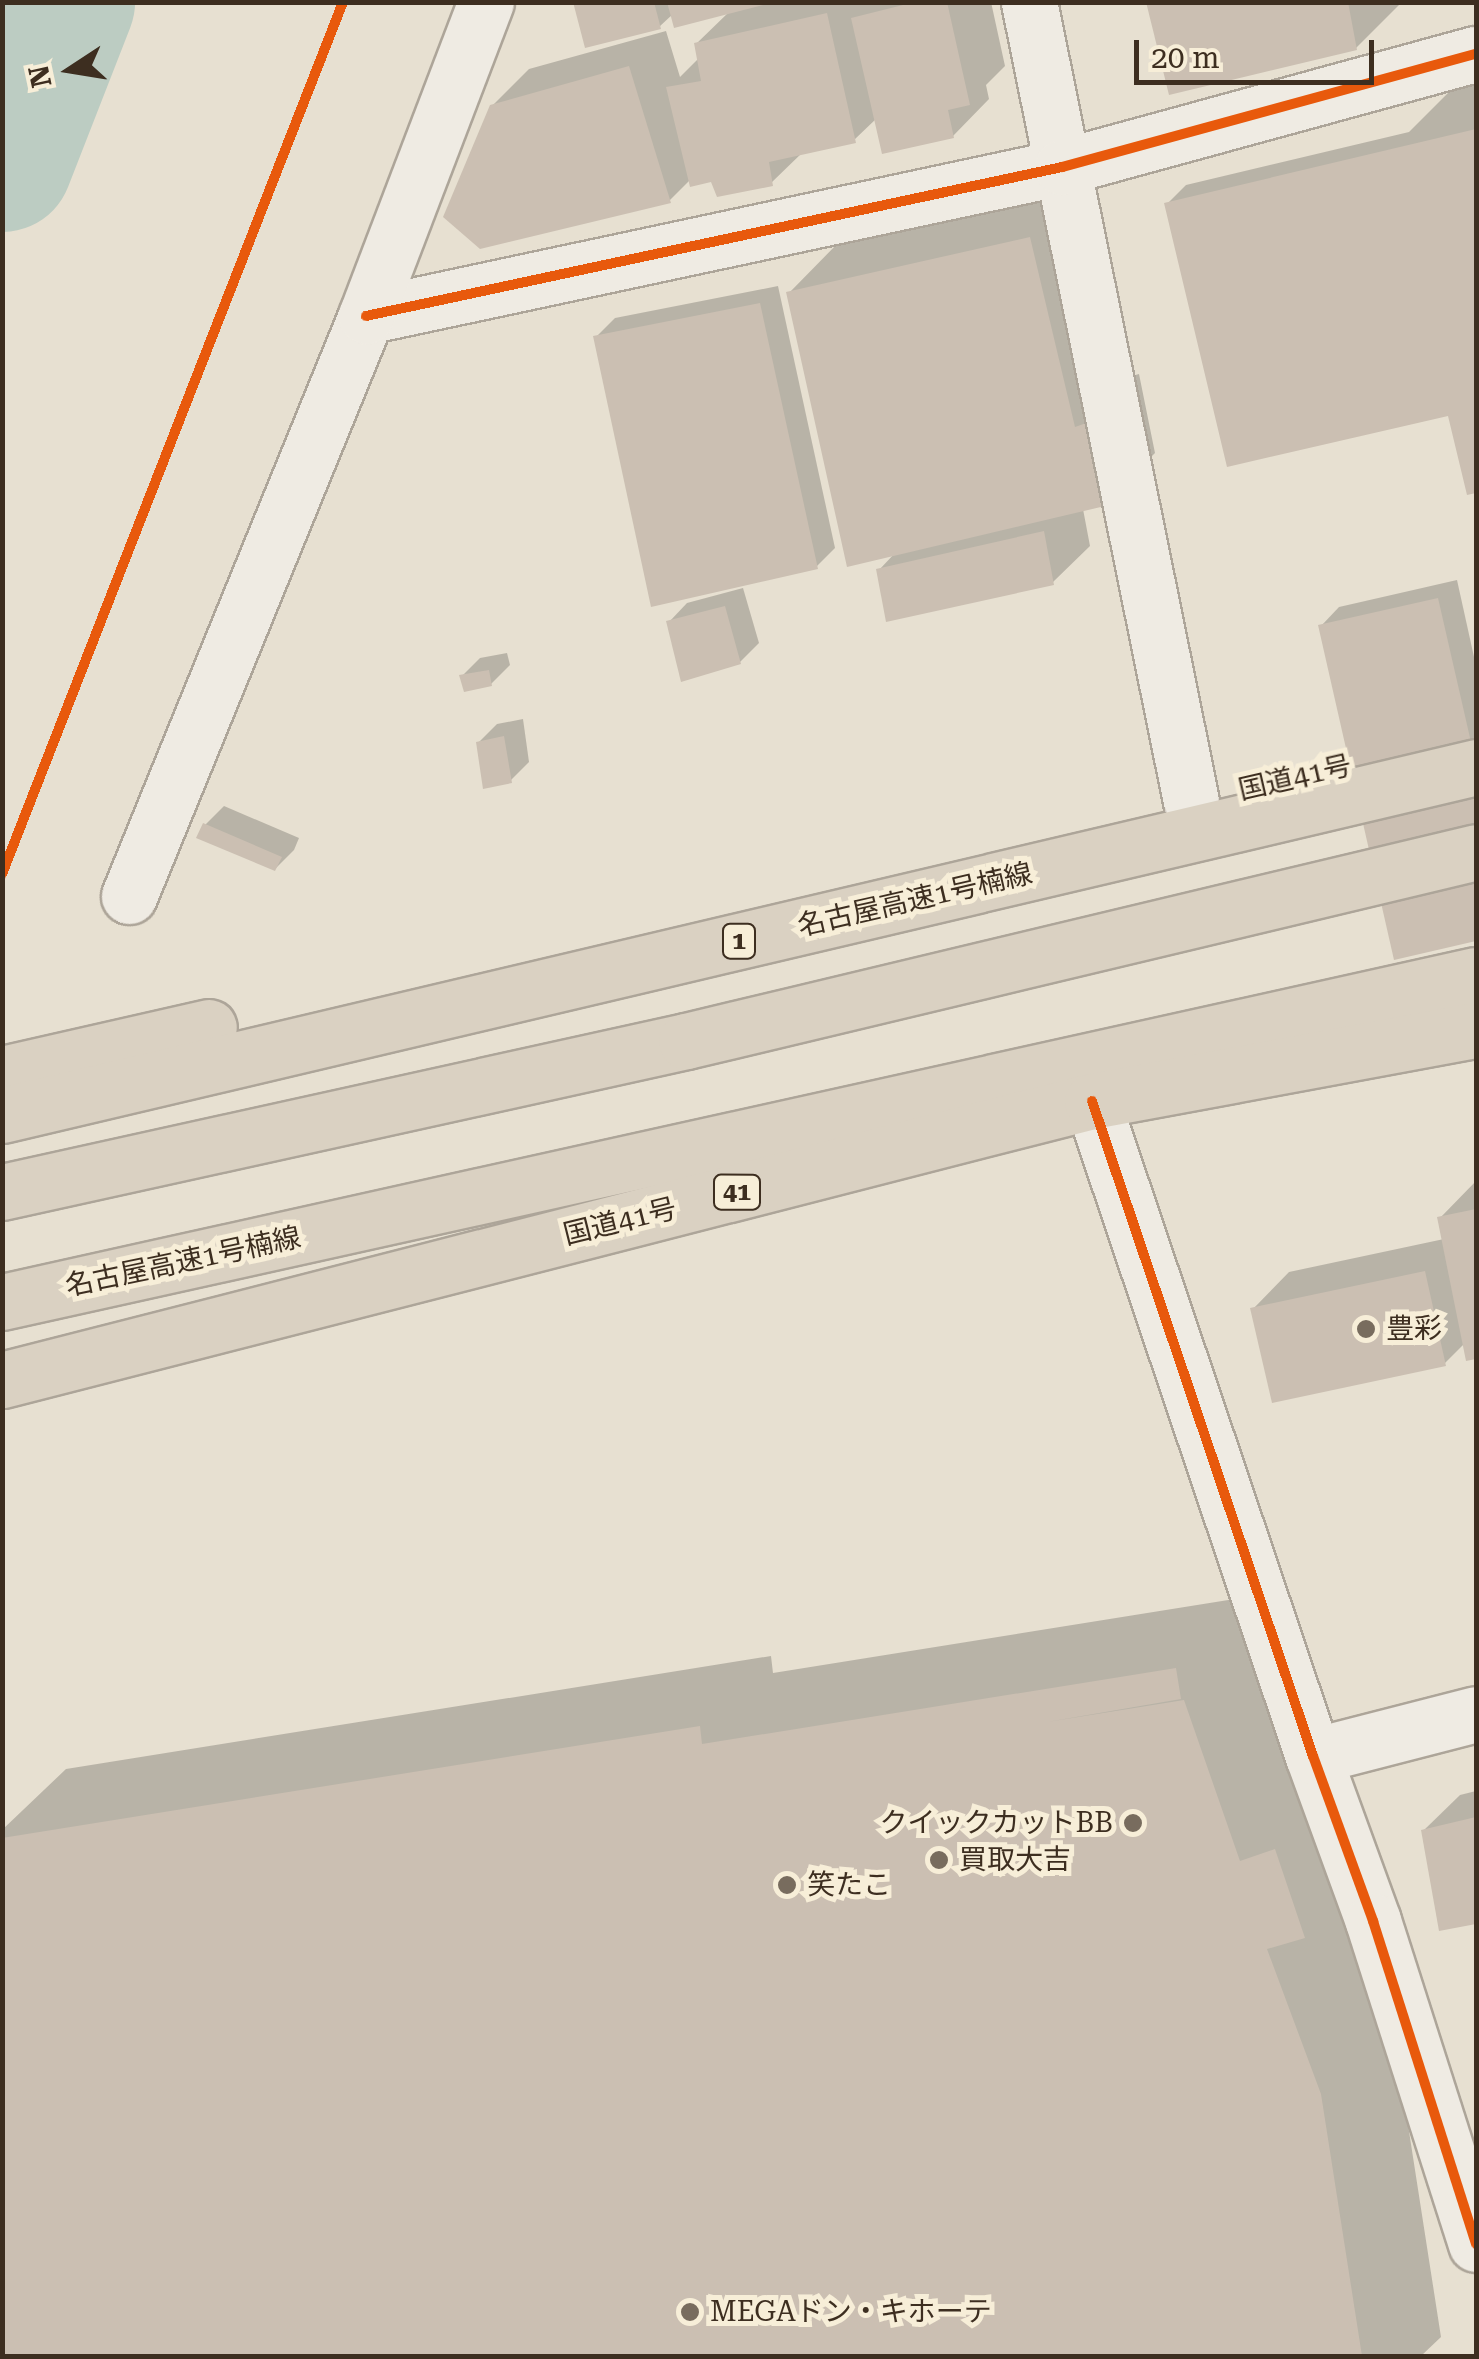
<!DOCTYPE html>
<html>
<head>
<meta charset="utf-8">
<style>
	body { margin:0 }
	#map { position:relative; width:1479px; height:2359px; overflow:hidden; background:#e7e0d1; font-family:"Roboto Serif","Noto Sans JP",serif }
	div>[style] { position:absolute }
	.shadow>* { inset:0; background:#0003 }
	.river>* { height:142px; margin:-71px; padding:0 71px; transform-origin:71px; border-radius:71px; background:#bcccc2 }
	.building>* { inset:0; background:#cbbfb2 }
	.roads { filter:drop-shadow(2px 0 #ada599) drop-shadow(-2px 0 #ada599) drop-shadow(0 2px #ada599) drop-shadow(0 -2px #ada599) }
	.minor>* { height:55px; margin:-27.5px; padding:0 27.5px; transform-origin:27.5px; border-radius:27.5px; background:#efebe3 }
	.highway>* { height:55px; margin:-27.5px; padding:0 27.5px; transform-origin:27.5px; border-radius:27.5px; background:#dad1c2 }
	.cycleway>* { height:10px; margin:-5px; padding:0 5px; transform-origin:5px; border-radius:5px; background:#e8590c }
	.dots>* { width:28px; height:28px; translate:-50% -50%; box-sizing:border-box; border:5px solid #f7eed8; border-radius:50% }
	span { translate:-50% -50%; white-space:nowrap; text-align:center; line-height:1.15; -webkit-text-stroke:10px #f7eed8; paint-order:stroke }
	.shield-label span { padding:2px 8px; background:#f7eed8; border:2px solid; border-radius:8px; -webkit-text-stroke-width:0 }
	.shield-label { font-size:25px; color:#3d2e20; font-weight:700 }
	.street-label { font-size:28px; color:#3d2e20 }
	.poi-label { font-size:28px; color:#3d2e20 }
	.left { translate:0 -50%; text-align:left }
	.right { translate:-100% -50%; text-align:right }
	.frame { position:absolute; inset:0; border:5px solid #3d2e20; pointer-events:none }
	.north { position:absolute; left:20px; top:20px; width:100px; height:100px; -webkit-text-stroke:8px #f7eed8; paint-order:stroke; rotate:258deg; font-size:28px; font-weight:700; line-height:40px; text-align:center; color:#3d2e20 }
	.north::after { content:''; display:block; margin:auto; width:35px; height:45px; background:#3d2e20; clip-path:polygon(50% 0,100% 100%,50% 72%,0 100%) }
	.scale { position:absolute; left:1134px; top:40px; width:240px; height:45px; box-sizing:border-box; border:5px solid #3d2e20; border-top:0; padding-left:12px; font-size:30px; line-height:35px; white-space:nowrap; color:#3d2e20; -webkit-text-stroke:8px #f7eed8; paint-order:stroke }
</style>
</head>
<body>
<div id="map">
	<div class="shadow">
		<i style="clip-path:polygon(576px 2px,991px 2px,1005px 66px,986px 85px,989px 99px,953px 136px,877px 118px,854px 140px,803px 152px,771px 183px,691px 179px,669px 201px,492px 106px,529px 69px,666px 31px,680px 77px,699px 58px,696px 44px,730px 11px,673px 14px,659px 27px)"></i>
		<i style="clip-path:polygon(1149px 2px,1402px 2px,1356px 48px)"></i>
		<i style="clip-path:polygon(1476px 84px,1476px 490px,1468px 492px,1450px 411px,1167px 204px,1186px 185px,1409px 132px,1451px 90px)"></i>
		<i style="clip-path:polygon(1081px 188px,1125px 378px,1139px 374px,1155px 453px,1104px 504px,1083px 509px,1090px 546px,1053px 582px,879px 570px,895px 553px,789px 293px,839px 242px)"></i>
		<i style="clip-path:polygon(778px 286px,835px 548px,816px 567px,596px 337px,615px 318px)"></i>
		<i style="clip-path:polygon(1457px 580px,1476px 666px,1476px 938px,1396px 957px,1321px 626px,1339px 607px)"></i>
		<i style="clip-path:polygon(743px 588px,759px 643px,740px 662px,669px 622px,687px 603px)"></i>
		<i style="clip-path:polygon(507px 653px,510px 665px,491px 684px,462px 676px,480px 658px)"></i>
		<i style="clip-path:polygon(523px 719px,529px 762px,510px 781px,478px 743px,497px 724px)"></i>
		<i style="clip-path:polygon(224px 806px,299px 838px,294px 850px,275px 869px,205px 825px)"></i>
		<i style="clip-path:polygon(1476px 1181px,1476px 1356px,1468px 1358px,1465px 1343px,1444px 1364px,1253px 1309px,1289px 1272px,1444px 1239px,1440px 1218px)"></i>
		<i style="clip-path:polygon(1247px 1597px,1392px 2022px,1441px 2337px,1421px 2356px,2px 2356px,2px 1830px,66px 1769px,771px 1656px,773px 1673px)"></i>
		<i style="clip-path:polygon(1476px 1791px,1476px 1922px,1441px 1928px,1423px 1831px,1460px 1795px)"></i>
	</div>
	<div class="river">
		<i style="left:2px;top:161px;width:171px;rotate:-68.7deg"></i>
	</div>
	<div class="building">
		<i style="clip-path:polygon(573px 2px,654px 2px,661px 29px,585px 48px)"></i>
		<i style="clip-path:polygon(667px 2px,767px 2px,767px 4px,674px 28px)"></i>
		<i style="clip-path:polygon(915px 2px,947px 2px,970px 105px,948px 110px,954px 138px,882px 154px,851px 18px)"></i>
		<i style="clip-path:polygon(1146px 2px,1348px 2px,1357px 50px,1169px 95px)"></i>
		<i style="clip-path:polygon(827px 13px,856px 143px,769px 162px,773px 186px,717px 197px,711px 182px,690px 187px,666px 87px,701px 81px,694px 43px)"></i>
		<i style="clip-path:polygon(629px 66px,671px 203px,480px 249px,443px 217px,490px 105px)"></i>
		<i style="clip-path:polygon(1476px 129px,1476px 493px,1467px 495px,1448px 416px,1227px 467px,1164px 203px)"></i>
		<i style="clip-path:polygon(1030px 237px,1075px 427px,1089px 422px,1105px 506px,847px 567px,786px 292px)"></i>
		<i style="clip-path:polygon(760px 303px,818px 569px,651px 607px,593px 336px)"></i>
		<i style="clip-path:polygon(1044px 531px,1054px 585px,886px 622px,876px 569px)"></i>
		<i style="clip-path:polygon(1438px 598px,1476px 764px,1476px 941px,1394px 960px,1318px 625px)"></i>
		<i style="clip-path:polygon(725px 606px,741px 664px,681px 682px,666px 621px)"></i>
		<i style="clip-path:polygon(489px 670px,492px 686px,464px 692px,459px 675px)"></i>
		<i style="clip-path:polygon(504px 736px,512px 783px,483px 789px,476px 742px)"></i>
		<i style="clip-path:polygon(203px 823px,282px 857px,275px 871px,196px 838px)"></i>
		<i style="clip-path:polygon(1476px 1209px,1476px 1359px,1466px 1361px,1437px 1217px)"></i>
		<i style="clip-path:polygon(1425px 1271px,1446px 1366px,1272px 1403px,1250px 1308px)"></i>
		<i style="clip-path:polygon(1176px 1668px,1181px 1699px,1047px 1722px,1184px 1700px,1240px 1861px,1275px 1849px,1305px 1938px,1267px 1949px,1321px 2094px,1362px 2356px,2px 2356px,2px 1838px,700px 1726px,702px 1744px)"></i>
		<i style="clip-path:polygon(1476px 1817px,1476px 1924px,1439px 1931px,1421px 1830px)"></i>
	</div>
	<div class="roads">
		<div class="minor">
			<i style="left:1029px;top:2px;width:815px;rotate:78.54deg"></i>
			<i style="left:366px;top:316px;width:712px;rotate:-12.08deg"></i>
			<i style="left:1062px;top:167px;width:429px;rotate:-15.3deg"></i>
			<i style="left:129px;top:896px;width:627px;rotate:-67.77deg"></i>
			<i style="left:366px;top:316px;width:336px;rotate:-69.1deg"></i>
			<i style="left:1092px;top:1101px;width:691px;rotate:71.36deg"></i>
			<i style="left:1313px;top:1756px;width:176px;rotate:70deg"></i>
			<i style="left:1373px;top:1921px;width:339px;rotate:72.3deg"></i>
			<i style="left:1313px;top:1756px;width:168px;rotate:-14.4deg"></i>
		</div>
		<div class="highway">
			<i style="left:2px;top:1074px;width:212px;rotate:-12.8deg"></i>
			<i style="left:2px;top:1115px;width:1515px;rotate:-13.28deg"></i>
			<i style="left:2px;top:1192px;width:700px;rotate:-12.45deg"></i>
			<i style="left:686px;top:1041px;width:812px;rotate:-13.45deg"></i>
			<i style="left:2px;top:1302px;width:1510px;rotate:-12.51deg"></i>
			<i style="left:2px;top:1380px;width:1125px;rotate:-14.36deg"></i>
			<i style="left:1092px;top:1101px;width:391px;rotate:-10.5deg"></i>
		</div>
	</div>
	<div class="cycleway">
		<i style="left:366px;top:316px;width:712px;rotate:-12.08deg"></i>
		<i style="left:1062px;top:167px;width:429px;rotate:-15.3deg"></i>
		<i style="left:2px;top:874px;width:936px;rotate:-68.64deg"></i>
		<i style="left:1092px;top:1101px;width:691px;rotate:71.36deg"></i>
		<i style="left:1313px;top:1756px;width:176px;rotate:70deg"></i>
		<i style="left:1373px;top:1921px;width:339px;rotate:72.3deg"></i>
	</div>
	<div class="dots">
		<i style="left:1366px;top:1329px;background:#786c5e"></i>
		<i style="left:1133px;top:1823px;background:#786c5e"></i>
		<i style="left:939px;top:1860px;background:#786c5e"></i>
		<i style="left:787px;top:1885px;background:#786c5e"></i>
		<i style="left:690px;top:2312px;background:#786c5e"></i>
	</div>
	<div class="shield-label">
		<span style="left:739px;top:941px">1</span>
		<span style="left:737px;top:1192px">41</span>
	</div>
	<div class="street-label">
		<span style="left:1295px;top:778px;rotate:-13deg">国道41号</span>
		<span style="left:915px;top:900px;rotate:-13deg">名古屋高速1号楠線</span>
		<span style="left:620px;top:1222px;rotate:-14deg">国道41号</span>
		<span style="left:183px;top:1262px;rotate:-12deg">名古屋高速1号楠線</span>
	</div>
	<div class="poi-label">
		<span class="left" style="left:1386px;top:1329px">豊彩</span>
		<span class="right" style="left:1113px;top:1823px">クイックカットBB</span>
		<span class="left" style="left:959px;top:1860px">買取大吉</span>
		<span class="left" style="left:807px;top:1885px">笑たこ</span>
		<span class="left" style="left:710px;top:2312px">MEGAドン・キホーテ</span>
	</div>
	<div class="frame"></div>
	<div class="north">N</div>
	<div class="scale">20 m</div>
</div>
</body>
</html>
